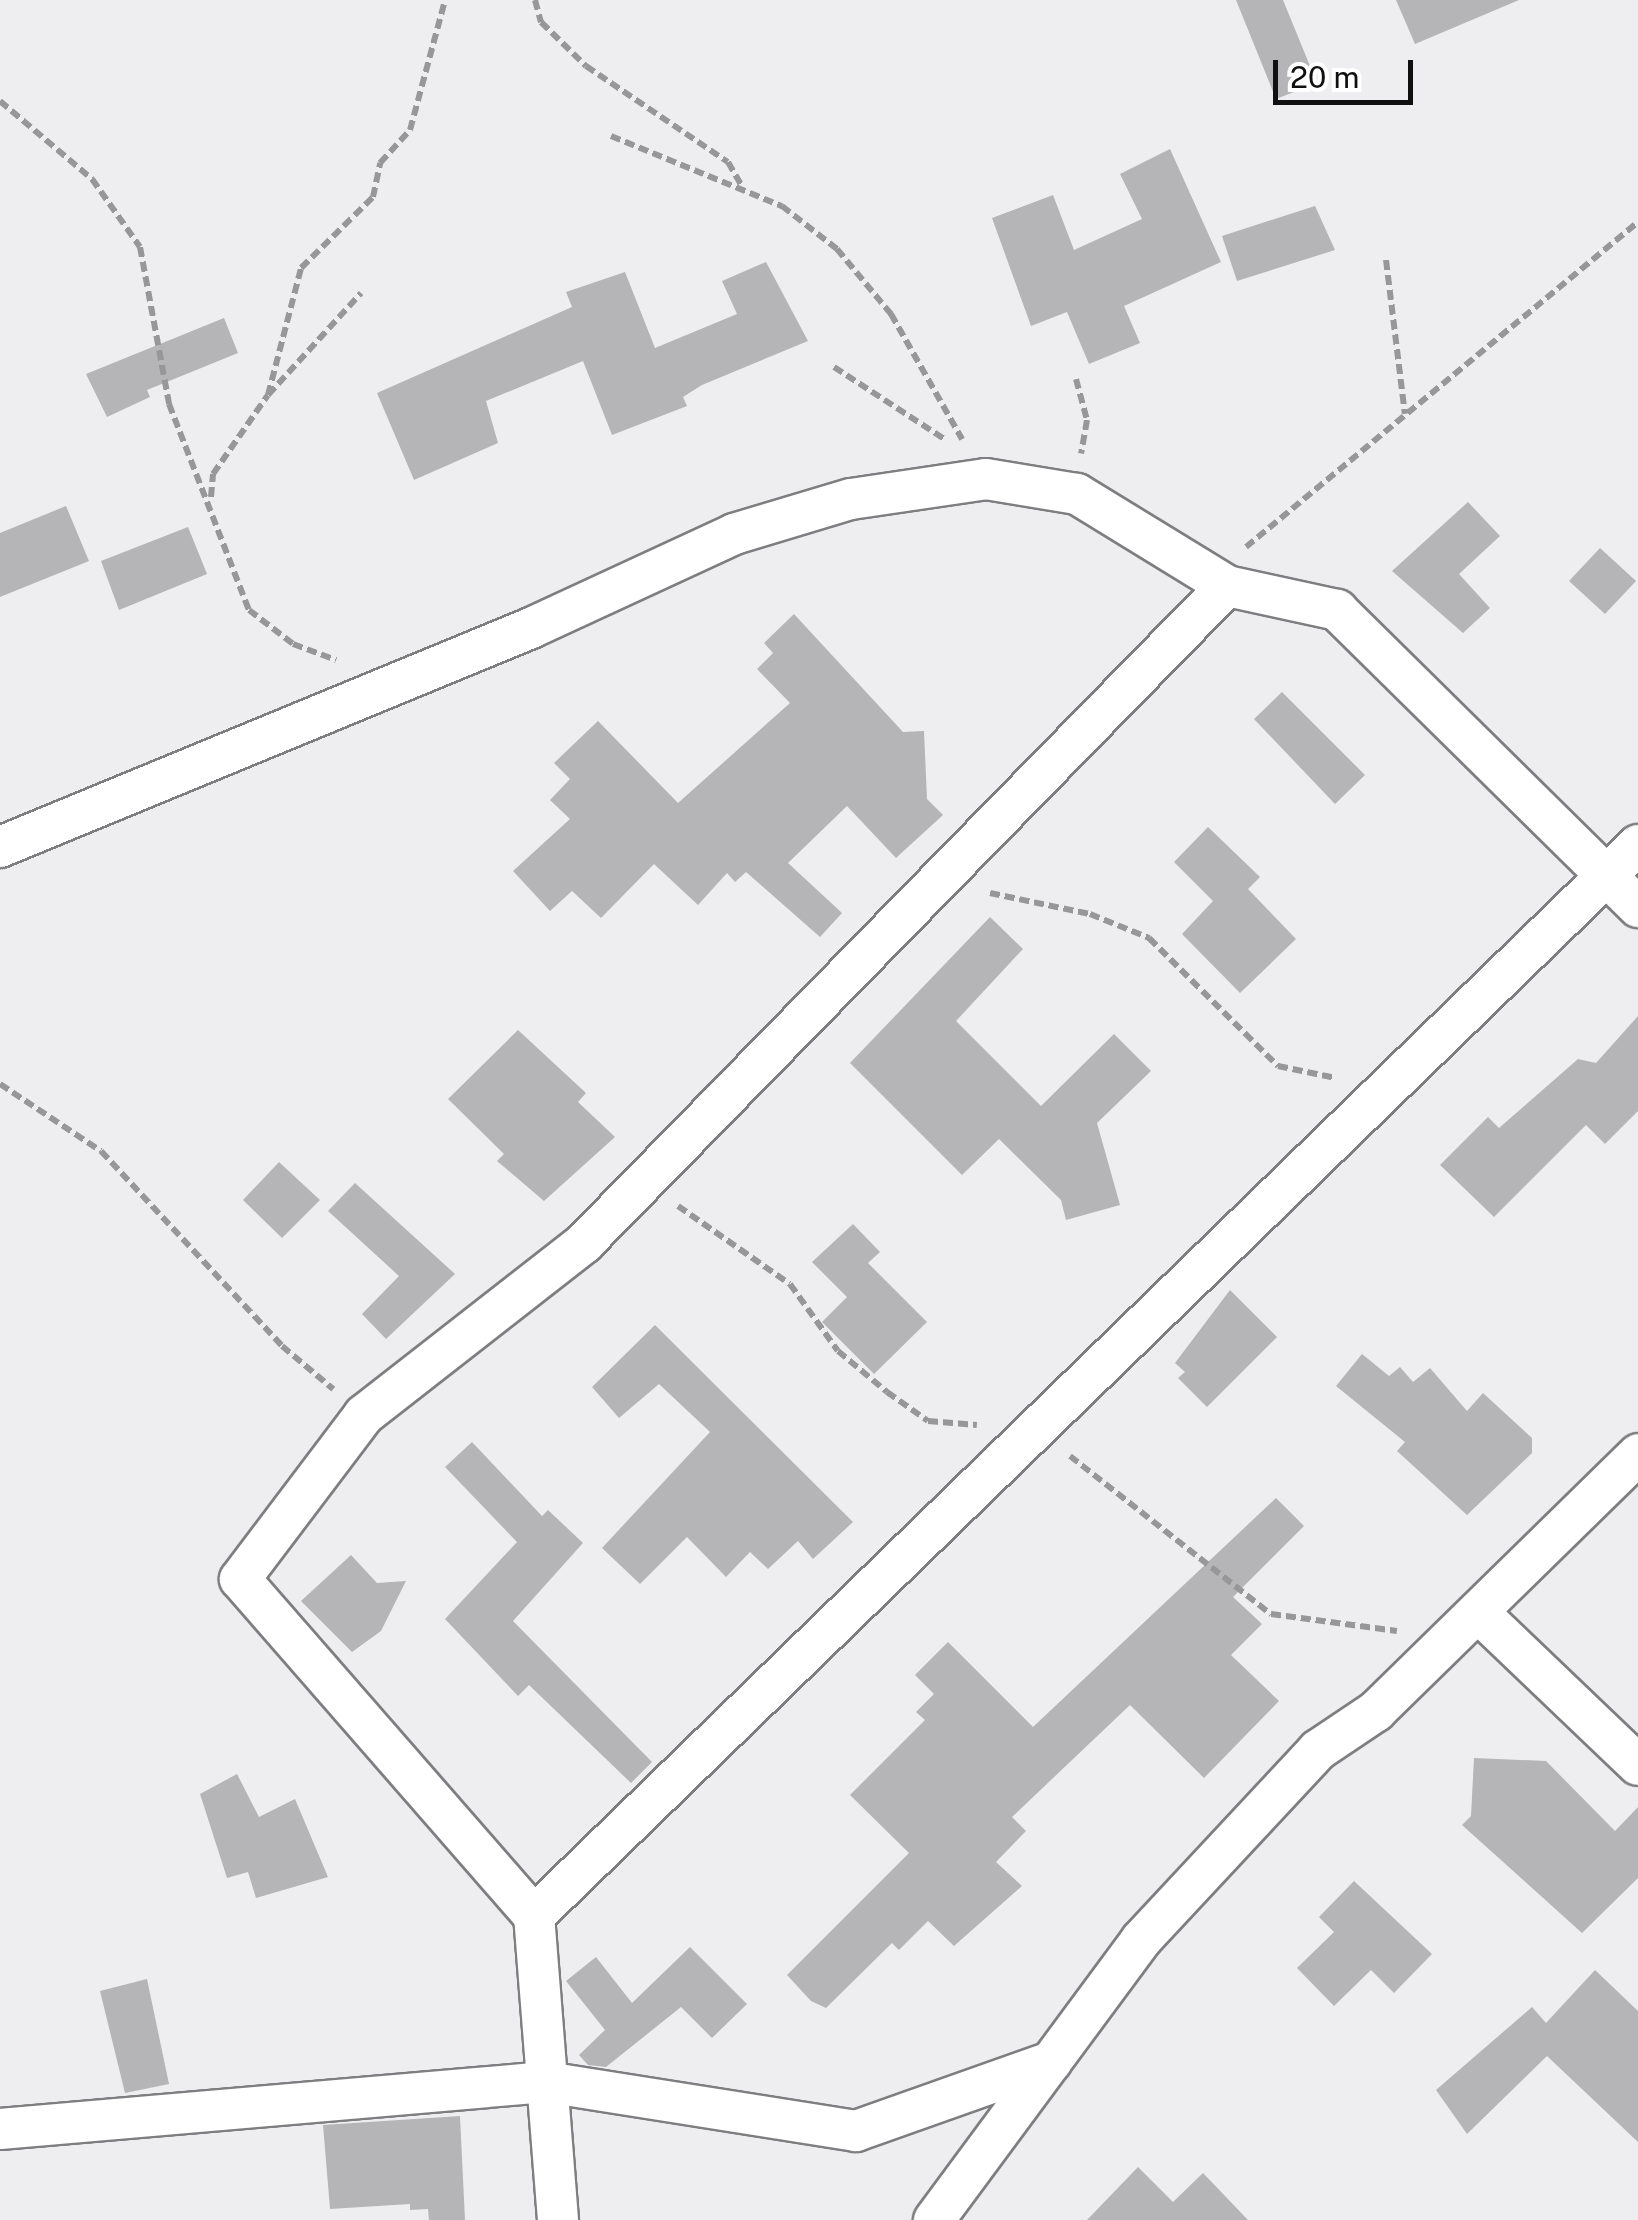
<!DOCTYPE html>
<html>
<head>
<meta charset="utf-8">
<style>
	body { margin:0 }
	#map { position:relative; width:1638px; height:2220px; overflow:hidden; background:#eeeef1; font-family:"Public Sans",sans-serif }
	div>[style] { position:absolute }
	.building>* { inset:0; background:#b5b5b8 }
	.path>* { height:6px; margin-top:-3px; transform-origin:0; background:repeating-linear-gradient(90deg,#979799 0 10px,transparent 0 15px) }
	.roads { filter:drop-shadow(2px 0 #7e7e80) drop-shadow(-2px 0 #7e7e80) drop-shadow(0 2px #7e7e80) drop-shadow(0 -2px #7e7e80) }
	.street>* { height:40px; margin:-20px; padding:0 20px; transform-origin:20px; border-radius:20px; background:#fff }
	span { translate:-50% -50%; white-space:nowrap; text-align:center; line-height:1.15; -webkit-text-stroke:9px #fff; paint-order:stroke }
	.scale { position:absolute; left:1273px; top:60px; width:140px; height:45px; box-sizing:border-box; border:5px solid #101011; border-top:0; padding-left:12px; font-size:30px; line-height:35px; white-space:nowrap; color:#101011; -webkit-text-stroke:8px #fff; paint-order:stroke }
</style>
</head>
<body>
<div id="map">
	<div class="building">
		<i style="clip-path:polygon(1236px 0,1283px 0,1317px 83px,1276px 99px)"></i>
		<i style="clip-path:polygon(1396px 0,1519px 0,1415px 44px)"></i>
		<i style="clip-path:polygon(1170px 149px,1221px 262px,1124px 306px,1140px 343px,1089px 364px,1067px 312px,1031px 326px,992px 218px,1053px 195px,1074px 250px,1142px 219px,1120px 174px)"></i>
		<i style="clip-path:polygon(1315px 206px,1335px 250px,1237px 281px,1222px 236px)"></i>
		<i style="clip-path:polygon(766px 262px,808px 341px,702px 385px,683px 397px,687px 406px,612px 435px,583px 361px,486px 401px,498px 443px,414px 480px,377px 393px,572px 307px,566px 292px,625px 272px,655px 348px,737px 314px,722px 281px)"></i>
		<i style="clip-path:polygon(224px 318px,238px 353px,147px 390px,150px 397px,107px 417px,86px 374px)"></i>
		<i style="clip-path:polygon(1468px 502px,1500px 536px,1459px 574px,1490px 608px,1463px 633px,1392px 571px)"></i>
		<i style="clip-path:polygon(66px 506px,89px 561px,0 597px,0 533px)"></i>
		<i style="clip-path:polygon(188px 527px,207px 574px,119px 610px,101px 561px)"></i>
		<i style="clip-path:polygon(1600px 548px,1636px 581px,1605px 614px,1569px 581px)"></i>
		<i style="clip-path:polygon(794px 614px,903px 732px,924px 731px,927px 799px,943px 815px,896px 858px,847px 806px,788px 863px,842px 913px,820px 937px,746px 872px,735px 882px,727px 873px,698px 905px,654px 864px,601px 918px,572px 891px,550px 911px,513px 871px,570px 819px,550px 800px,570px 779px,554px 763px,598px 721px,678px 803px,790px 703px,757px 669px,773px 653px,764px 643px)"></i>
		<i style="clip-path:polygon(1282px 692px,1365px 775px,1335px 804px,1254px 719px)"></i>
		<i style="clip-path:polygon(1208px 827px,1260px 877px,1248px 889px,1296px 939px,1240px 993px,1182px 934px,1213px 901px,1174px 862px)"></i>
		<i style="clip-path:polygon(990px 917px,1023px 949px,956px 1021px,1041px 1106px,1114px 1034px,1151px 1071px,1097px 1123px,1120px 1205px,1066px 1220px,1061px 1200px,999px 1139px,962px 1175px,850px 1063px)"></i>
		<i style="clip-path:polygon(1638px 1016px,1638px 1111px,1605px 1144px,1586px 1125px,1494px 1217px,1440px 1165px,1488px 1117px,1499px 1128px,1578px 1059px,1596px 1063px)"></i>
		<i style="clip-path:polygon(518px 1030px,586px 1093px,578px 1102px,615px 1137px,544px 1201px,497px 1161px,504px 1154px,448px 1099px)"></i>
		<i style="clip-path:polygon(279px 1162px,320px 1200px,282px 1238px,243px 1200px)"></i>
		<i style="clip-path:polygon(355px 1183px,455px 1274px,386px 1339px,362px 1314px,399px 1276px,328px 1211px)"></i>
		<i style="clip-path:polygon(853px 1224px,880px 1252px,868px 1263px,927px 1322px,874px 1374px,822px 1322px,847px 1297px,812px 1262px)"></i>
		<i style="clip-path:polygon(1230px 1290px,1277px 1337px,1207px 1407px,1178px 1378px,1185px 1372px,1175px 1363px)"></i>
		<i style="clip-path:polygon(655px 1325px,853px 1522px,813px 1559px,798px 1541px,768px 1569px,750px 1552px,726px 1577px,687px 1537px,640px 1584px,602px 1548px,710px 1432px,659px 1384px,619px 1418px,592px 1387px)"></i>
		<i style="clip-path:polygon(1362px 1354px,1389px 1376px,1400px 1367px,1413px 1382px,1430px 1368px,1467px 1411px,1483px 1393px,1532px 1438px,1532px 1453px,1467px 1515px,1397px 1451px,1405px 1442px,1336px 1386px)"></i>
		<i style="clip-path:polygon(472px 1442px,542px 1516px,548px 1510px,583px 1543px,513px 1621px,652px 1762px,631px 1783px,529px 1685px,518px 1696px,445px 1619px,517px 1542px,445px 1467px)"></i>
		<i style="clip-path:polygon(1276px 1498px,1304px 1526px,1233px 1597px,1262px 1624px,1231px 1655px,1279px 1701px,1204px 1778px,1130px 1705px,1012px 1817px,1026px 1831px,996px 1862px,1022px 1886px,954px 1946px,928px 1921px,899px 1950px,892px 1943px,826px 2008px,811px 2001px,787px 1975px,909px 1853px,850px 1795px,925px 1720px,916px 1712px,934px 1694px,915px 1675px,948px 1642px,1033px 1727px)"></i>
		<i style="clip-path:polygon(351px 1555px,377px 1583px,406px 1581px,381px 1631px,352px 1652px,301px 1601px)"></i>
		<i style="clip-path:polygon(1474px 1758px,1546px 1761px,1615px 1831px,1638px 1807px,1638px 1878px,1582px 1933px,1462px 1825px,1471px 1816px)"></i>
		<i style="clip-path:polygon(237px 1774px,259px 1817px,295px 1799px,328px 1877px,256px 1898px,248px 1872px,227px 1878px,200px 1794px)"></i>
		<i style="clip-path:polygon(1354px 1881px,1432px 1954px,1394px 1993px,1371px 1970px,1334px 2006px,1297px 1968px,1334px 1932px,1319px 1917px)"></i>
		<i style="clip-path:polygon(690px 1947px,747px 2004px,712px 2038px,681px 2007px,606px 2067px,588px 2065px,579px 2055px,605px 2030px,566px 1981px,596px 1957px,632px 2003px)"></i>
		<i style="clip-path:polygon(1595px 1970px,1638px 2011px,1638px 2142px,1547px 2056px,1467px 2134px,1436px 2090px,1532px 2007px,1546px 2023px)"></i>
		<i style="clip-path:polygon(147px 1979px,169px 2084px,125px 2093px,100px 1991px)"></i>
		<i style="clip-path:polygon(460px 2116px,465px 2220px,429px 2220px,428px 2209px,410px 2210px,410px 2204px,330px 2209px,323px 2125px)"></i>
		<i style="clip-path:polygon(1138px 2167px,1173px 2202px,1203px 2173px,1248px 2220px,1087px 2220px)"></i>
	</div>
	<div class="path">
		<i style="left:535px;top:0;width:23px;rotate:75deg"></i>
		<i style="left:541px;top:22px;width:63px;rotate:44.4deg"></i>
		<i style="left:586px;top:66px;width:171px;rotate:34.1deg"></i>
		<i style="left:728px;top:162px;width:30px;rotate:60deg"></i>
		<i style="left:0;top:101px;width:121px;rotate:40.3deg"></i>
		<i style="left:92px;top:179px;width:83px;rotate:54.8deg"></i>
		<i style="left:140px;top:247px;width:160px;rotate:79.5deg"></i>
		<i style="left:169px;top:404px;width:221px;rotate:68.8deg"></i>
		<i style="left:249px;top:610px;width:56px;rotate:37.7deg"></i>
		<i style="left:293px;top:644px;width:46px;rotate:20.4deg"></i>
		<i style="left:611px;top:136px;width:185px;rotate:22.3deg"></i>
		<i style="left:782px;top:206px;width:70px;rotate:38deg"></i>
		<i style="left:837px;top:249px;width:85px;rotate:50.3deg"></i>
		<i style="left:891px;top:314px;width:144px;rotate:60.4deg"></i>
		<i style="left:1386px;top:260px;width:155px;rotate:83deg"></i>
		<i style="left:834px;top:367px;width:134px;rotate:33.1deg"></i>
		<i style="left:1076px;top:379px;width:42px;rotate:75deg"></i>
		<i style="left:1087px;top:420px;width:34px;rotate:100deg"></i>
		<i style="left:268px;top:395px;width:131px;rotate:-75.4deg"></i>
		<i style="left:301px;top:268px;width:101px;rotate:-44.6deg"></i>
		<i style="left:373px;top:197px;width:35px;rotate:-78deg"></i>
		<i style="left:380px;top:163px;width:45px;rotate:-47.7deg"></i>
		<i style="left:410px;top:130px;width:135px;rotate:-74.9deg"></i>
		<i style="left:211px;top:497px;width:23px;rotate:-85deg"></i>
		<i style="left:213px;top:474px;width:96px;rotate:-55.2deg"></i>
		<i style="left:268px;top:395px;width:138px;rotate:-47.6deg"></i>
		<i style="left:1246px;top:547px;width:509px;rotate:-39.66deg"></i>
		<i style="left:990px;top:893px;width:102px;rotate:11.9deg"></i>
		<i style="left:1090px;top:914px;width:64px;rotate:22.1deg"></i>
		<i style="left:1149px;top:938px;width:182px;rotate:44.8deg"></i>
		<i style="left:1278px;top:1066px;width:59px;rotate:11.7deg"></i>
		<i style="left:0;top:1084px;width:121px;rotate:33.6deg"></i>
		<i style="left:101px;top:1151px;width:266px;rotate:47.1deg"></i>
		<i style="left:282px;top:1346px;width:67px;rotate:40.1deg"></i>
		<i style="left:678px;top:1206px;width:136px;rotate:34.9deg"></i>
		<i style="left:790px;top:1284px;width:82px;rotate:54.4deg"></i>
		<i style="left:838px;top:1351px;width:64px;rotate:39.9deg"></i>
		<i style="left:887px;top:1392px;width:50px;rotate:35.3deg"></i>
		<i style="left:928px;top:1421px;width:49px;rotate:4.7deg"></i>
		<i style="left:1070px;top:1456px;width:256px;rotate:38.2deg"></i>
		<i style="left:1271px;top:1614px;width:127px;rotate:7.7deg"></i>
	</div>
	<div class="roads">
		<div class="street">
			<i style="left:0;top:847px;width:574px;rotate:-22.41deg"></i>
			<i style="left:531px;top:628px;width:224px;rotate:-24.8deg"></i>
			<i style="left:734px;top:534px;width:122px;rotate:-16.7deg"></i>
			<i style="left:851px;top:499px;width:136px;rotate:-8.4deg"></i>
			<i style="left:986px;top:479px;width:92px;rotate:9.4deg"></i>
			<i style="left:1077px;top:494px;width:176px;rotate:31.5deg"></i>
			<i style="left:1227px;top:586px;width:113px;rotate:12.3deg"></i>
			<i style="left:1337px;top:610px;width:423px;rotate:44.6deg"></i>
			<i style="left:1478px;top:1612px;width:221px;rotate:43.7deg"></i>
			<i style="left:534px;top:1916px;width:447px;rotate:-131.1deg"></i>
			<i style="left:240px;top:1579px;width:206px;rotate:-52.9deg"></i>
			<i style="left:364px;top:1415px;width:279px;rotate:-38deg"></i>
			<i style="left:584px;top:1243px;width:919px;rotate:-45.62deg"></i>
			<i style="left:0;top:2129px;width:548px;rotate:-4.92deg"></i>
			<i style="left:546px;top:2082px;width:314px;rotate:9deg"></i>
			<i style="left:856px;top:2131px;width:207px;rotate:-19.5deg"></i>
			<i style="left:558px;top:2220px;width:305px;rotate:-94.5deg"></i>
			<i style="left:534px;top:1916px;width:1538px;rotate:-44.13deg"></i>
			<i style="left:934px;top:2220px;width:348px;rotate:-53.5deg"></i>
			<i style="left:1141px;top:1940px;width:260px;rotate:-47deg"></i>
			<i style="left:1318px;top:1750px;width:70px;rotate:-33.9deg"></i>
			<i style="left:1376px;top:1711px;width:367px;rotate:-44.4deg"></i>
		</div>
	</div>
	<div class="scale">20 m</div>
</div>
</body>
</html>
